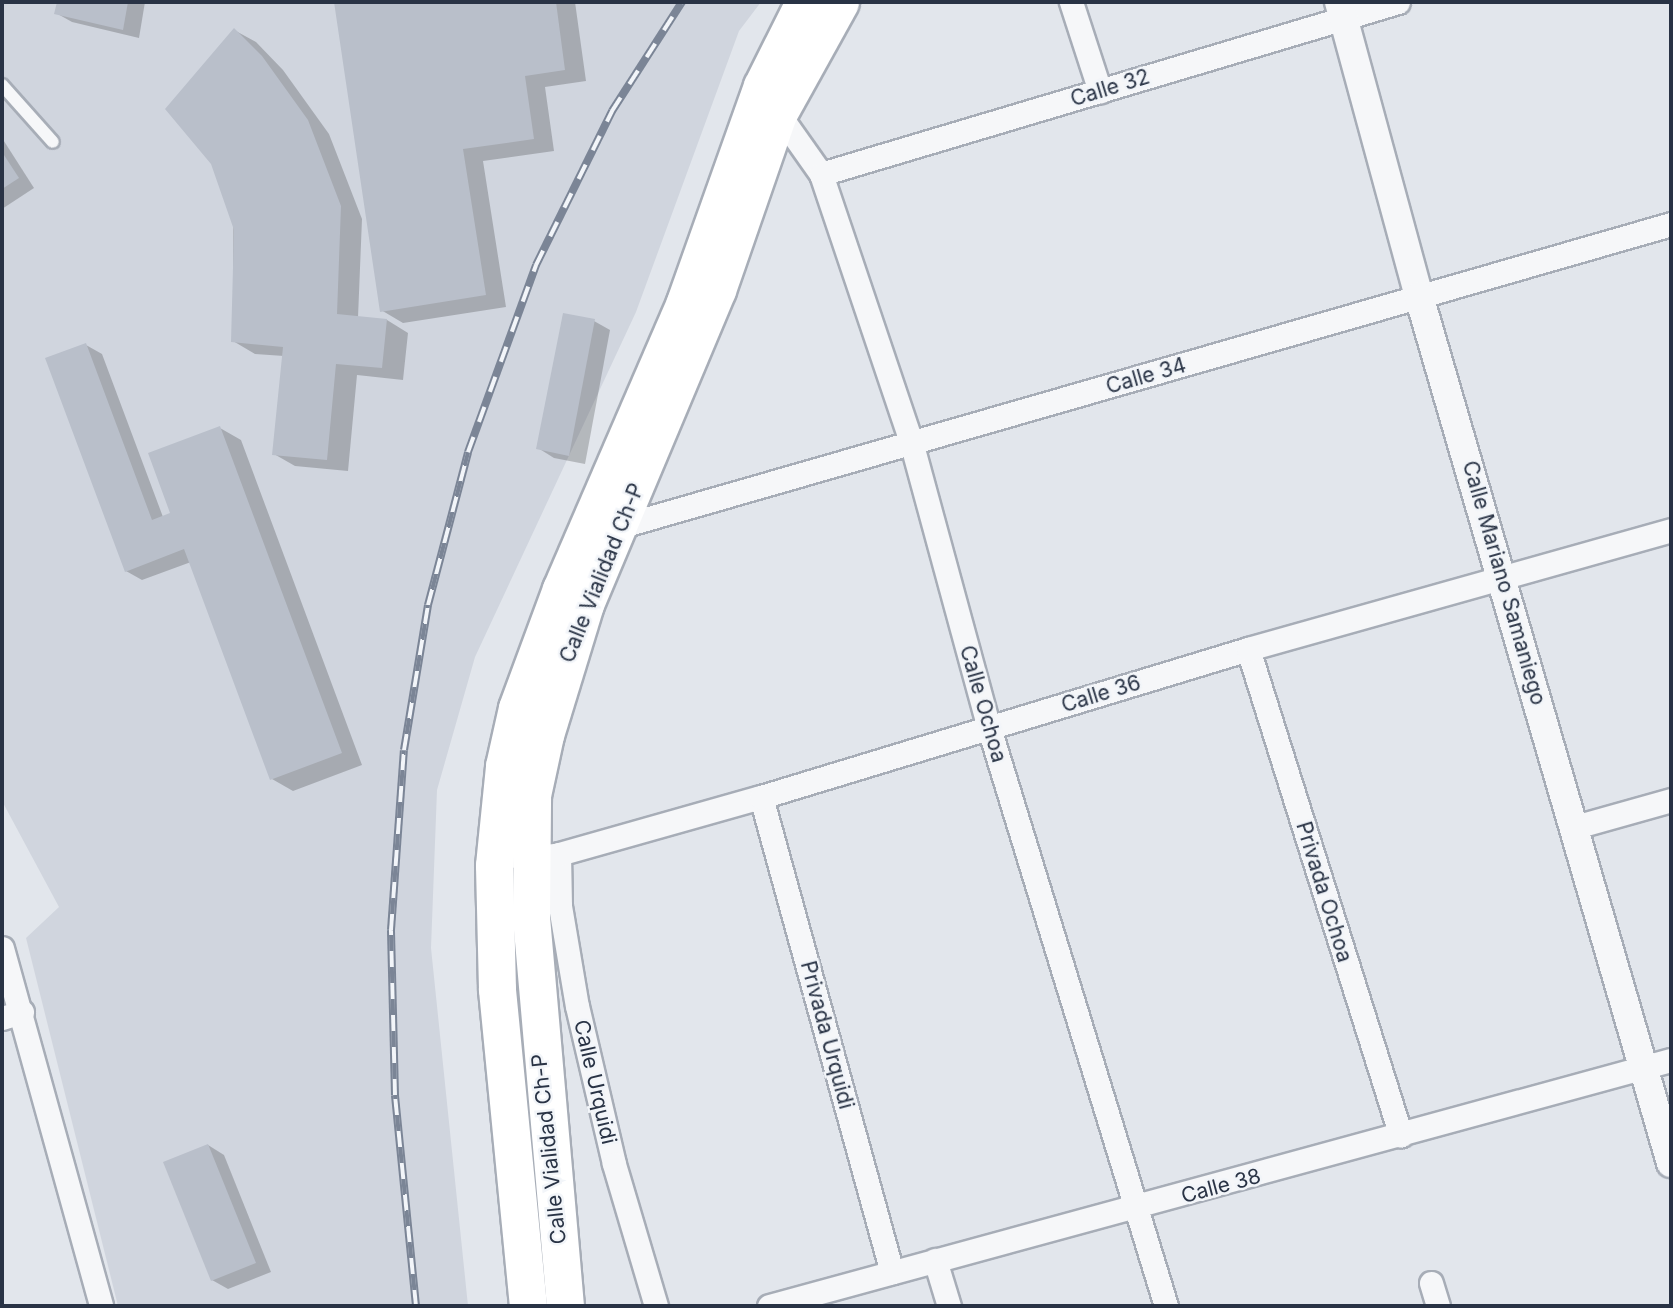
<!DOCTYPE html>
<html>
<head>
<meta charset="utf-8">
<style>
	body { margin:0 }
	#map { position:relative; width:1673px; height:1308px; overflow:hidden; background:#e2e6ec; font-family:Inter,sans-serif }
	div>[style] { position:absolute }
	.built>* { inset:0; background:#d0d5de }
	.shadow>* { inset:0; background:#0003 }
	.building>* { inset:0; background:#b9bfca }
	.roads { filter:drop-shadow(2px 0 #a7adb7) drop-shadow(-2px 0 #a7adb7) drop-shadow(0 2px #a7adb7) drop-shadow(0 -2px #a7adb7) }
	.service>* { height:12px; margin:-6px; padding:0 6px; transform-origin:6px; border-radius:6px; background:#f6f7f9 }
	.minor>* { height:23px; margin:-11.5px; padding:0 11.5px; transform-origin:11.5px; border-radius:11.5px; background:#f6f7f9 }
	.tertiary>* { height:28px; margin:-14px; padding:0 14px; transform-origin:14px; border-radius:14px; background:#f6f7f9 }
	.primary>* { height:37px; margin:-18.5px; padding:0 18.5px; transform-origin:18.5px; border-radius:18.5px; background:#fff }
	.rail>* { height:8px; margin-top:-4px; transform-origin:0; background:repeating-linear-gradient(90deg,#f2f5f9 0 16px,#7b8596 0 32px); box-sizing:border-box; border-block:2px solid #7b8596 }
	span { translate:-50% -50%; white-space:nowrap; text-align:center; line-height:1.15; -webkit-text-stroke:5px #f2f5f9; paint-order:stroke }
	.street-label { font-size:21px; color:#293345 }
	.frame { position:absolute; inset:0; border:4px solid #293345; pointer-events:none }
</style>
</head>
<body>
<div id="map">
	<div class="built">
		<i style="clip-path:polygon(2px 2px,761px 2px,739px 31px,636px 312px,475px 657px,437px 790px,431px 948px,468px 1306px,118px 1306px,26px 938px,59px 907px,2px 801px)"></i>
	</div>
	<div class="shadow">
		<i style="clip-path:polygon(59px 2px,145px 2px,139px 38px,72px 22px,56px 13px)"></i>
		<i style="clip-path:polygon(335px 2px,575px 2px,586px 81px,545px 87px,554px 151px,483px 161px,506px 307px,403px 323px,381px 310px)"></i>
		<i style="clip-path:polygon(234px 30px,256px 42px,283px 70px,329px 134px,362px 219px,358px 318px,387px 320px,408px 333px,403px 380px,357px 375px,348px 471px,295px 466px,274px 454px,284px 356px,255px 354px,233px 341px)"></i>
		<i style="clip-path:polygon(2px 138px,34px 188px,2px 209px)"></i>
		<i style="clip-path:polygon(594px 321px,610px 330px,585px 464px,554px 458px,538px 448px)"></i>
		<i style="clip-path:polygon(86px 345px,102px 354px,163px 517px,170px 515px,220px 428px,241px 440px,362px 765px,293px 791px,272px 779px,191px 562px,142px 580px,126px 571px)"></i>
		<i style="clip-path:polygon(208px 1145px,224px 1155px,271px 1272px,228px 1289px,212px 1280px)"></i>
	</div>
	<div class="building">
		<i style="clip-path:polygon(57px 2px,128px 2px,123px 30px,54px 14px)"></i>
		<i style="clip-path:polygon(334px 2px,556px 2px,565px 70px,525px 76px,534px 139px,463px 149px,486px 295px,380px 312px)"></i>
		<i style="clip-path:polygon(234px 28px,262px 56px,308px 120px,341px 206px,337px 314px,387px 319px,382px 368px,336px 364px,327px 460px,272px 455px,283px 347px,231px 342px,234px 230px,211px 164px,165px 109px)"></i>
		<i style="clip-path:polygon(2px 152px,19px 178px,2px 189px)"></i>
		<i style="clip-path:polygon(563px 313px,595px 319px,569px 456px,536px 449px)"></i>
		<i style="clip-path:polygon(86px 343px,152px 520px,170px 513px,148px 453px,220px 426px,342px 753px,270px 780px,184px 549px,125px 572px,45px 358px)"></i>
		<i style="clip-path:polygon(208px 1144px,256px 1263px,211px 1281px,163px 1162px)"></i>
	</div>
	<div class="roads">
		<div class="service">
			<i style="left:2px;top:85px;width:76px;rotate:48.2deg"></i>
		</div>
		<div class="minor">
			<i style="left:1071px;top:2px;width:94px;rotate:72deg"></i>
			<i style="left:773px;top:106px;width:83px;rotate:54.8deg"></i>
			<i style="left:821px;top:174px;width:286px;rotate:71.4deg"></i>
			<i style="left:912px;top:445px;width:293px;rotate:74.8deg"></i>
			<i style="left:989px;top:728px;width:604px;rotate:72.97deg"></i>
			<i style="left:821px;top:174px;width:602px;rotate:-16.6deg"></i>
			<i style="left:611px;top:529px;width:1103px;rotate:-16.05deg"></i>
			<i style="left:1248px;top:649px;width:510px;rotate:72.56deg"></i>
			<i style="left:761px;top:797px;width:493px;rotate:74.6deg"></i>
			<i style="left:1575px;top:827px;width:100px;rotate:-15.7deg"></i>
			<i style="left:559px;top:854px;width:52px;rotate:88.9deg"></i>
			<i style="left:560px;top:906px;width:101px;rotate:80.4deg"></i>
			<i style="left:577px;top:1006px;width:162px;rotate:76.8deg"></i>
			<i style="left:614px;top:1164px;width:148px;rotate:73.5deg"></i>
			<i style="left:521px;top:859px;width:38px;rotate:-7deg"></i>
			<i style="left:559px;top:854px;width:210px;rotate:-15.8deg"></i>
			<i style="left:761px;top:797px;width:509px;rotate:-16.9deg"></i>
			<i style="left:1248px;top:649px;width:439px;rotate:-15.7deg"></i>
			<i style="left:2px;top:948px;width:371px;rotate:74.5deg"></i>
			<i style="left:2px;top:1018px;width:21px;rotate:-17deg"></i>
			<i style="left:935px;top:1260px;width:48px;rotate:73.1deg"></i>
			<i style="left:1431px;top:1283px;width:24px;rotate:73deg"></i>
			<i style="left:769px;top:1306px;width:935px;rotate:-15.26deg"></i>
		</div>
		<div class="tertiary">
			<i style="left:1339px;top:2px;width:305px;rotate:74.8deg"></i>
			<i style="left:1419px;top:296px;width:903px;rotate:73.79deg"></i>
		</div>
		<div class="primary">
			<i style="left:528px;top:1306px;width:319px;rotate:-95.6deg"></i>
			<i style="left:497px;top:989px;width:124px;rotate:-91.4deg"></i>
			<i style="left:494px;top:865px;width:100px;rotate:-84.2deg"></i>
			<i style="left:504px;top:766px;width:59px;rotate:-77.4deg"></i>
			<i style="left:517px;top:708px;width:127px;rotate:-69.7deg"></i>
			<i style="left:561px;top:589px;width:313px;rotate:-66.6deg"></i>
			<i style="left:685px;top:302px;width:229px;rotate:-70.4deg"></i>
			<i style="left:762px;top:86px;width:94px;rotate:-63.4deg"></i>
			<i style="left:565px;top:1306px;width:389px;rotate:-95deg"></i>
			<i style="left:531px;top:918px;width:123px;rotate:-89.5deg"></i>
			<i style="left:532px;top:795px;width:61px;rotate:-77.8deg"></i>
			<i style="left:545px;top:735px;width:137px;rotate:-73deg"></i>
			<i style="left:585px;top:604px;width:341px;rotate:-67.2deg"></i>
			<i style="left:717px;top:290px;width:186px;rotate:-70.9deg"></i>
			<i style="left:778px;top:114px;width:128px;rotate:-61deg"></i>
		</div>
	</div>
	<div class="rail">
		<i style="left:416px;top:1306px;width:212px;rotate:-95.7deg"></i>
		<i style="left:395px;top:1095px;width:165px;rotate:-91.4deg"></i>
		<i style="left:391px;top:930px;width:180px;rotate:-85.9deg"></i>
		<i style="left:404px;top:750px;width:147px;rotate:-80.6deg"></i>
		<i style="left:428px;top:605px;width:158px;rotate:-75.3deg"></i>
		<i style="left:468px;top:452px;width:199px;rotate:-70deg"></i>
		<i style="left:536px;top:265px;width:172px;rotate:-63.7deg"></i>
		<i style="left:612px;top:111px;width:130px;rotate:-57.3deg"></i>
	</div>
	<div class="street-label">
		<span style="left:1110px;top:88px;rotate:-17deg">Calle 32</span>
		<span style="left:1146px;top:376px;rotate:-16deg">Calle 34</span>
		<span style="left:602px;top:573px;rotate:-68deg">Calle Vialidad Ch-P</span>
		<span style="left:1504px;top:583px;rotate:74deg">Calle Mariano Samaniego</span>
		<span style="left:1101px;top:694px;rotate:-17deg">Calle 36</span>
		<span style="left:983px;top:704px;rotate:74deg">Calle Ochoa</span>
		<span style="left:1324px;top:892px;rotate:73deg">Privada Ochoa</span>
		<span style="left:827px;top:1035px;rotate:75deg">Privada Urquidi</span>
		<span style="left:595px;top:1082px;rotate:77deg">Calle Urquidi</span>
		<span style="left:549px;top:1149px;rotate:-96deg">Calle Vialidad Ch-P</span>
		<span style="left:1221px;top:1186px;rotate:-15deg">Calle 38</span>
	</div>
	<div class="frame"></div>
</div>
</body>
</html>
